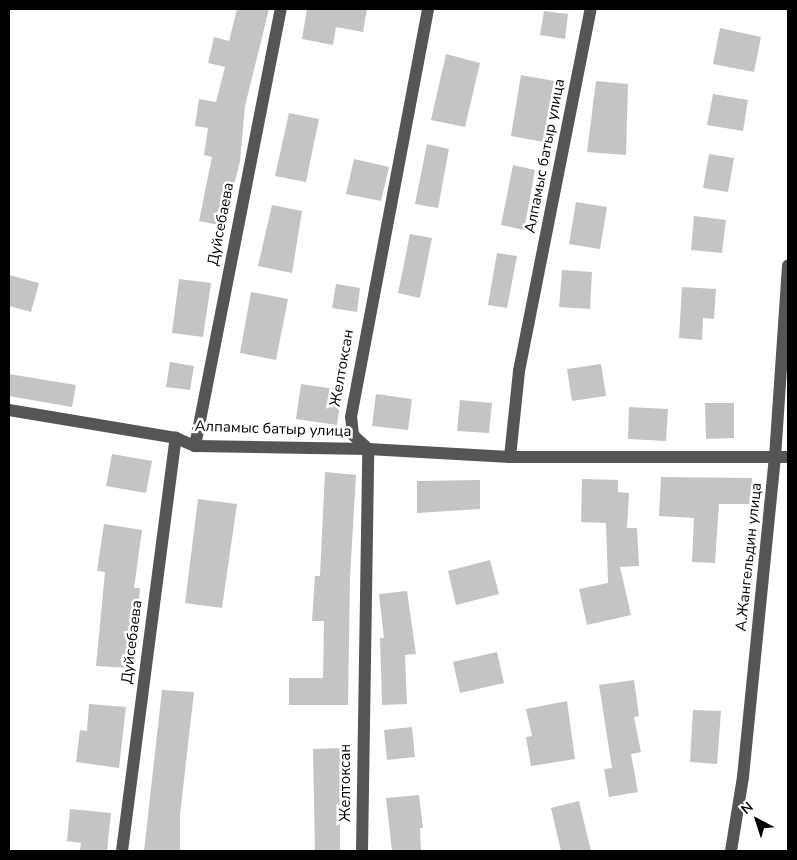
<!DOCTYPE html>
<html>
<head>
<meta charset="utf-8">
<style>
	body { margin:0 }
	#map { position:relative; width:797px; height:860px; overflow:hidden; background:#fff; font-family:"Nunito Sans",sans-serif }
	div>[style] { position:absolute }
	.building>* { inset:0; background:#c4c4c4 }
	.minor>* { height:12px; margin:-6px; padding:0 6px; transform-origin:6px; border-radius:6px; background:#555 }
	span { translate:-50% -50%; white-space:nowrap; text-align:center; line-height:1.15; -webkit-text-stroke:5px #fff; paint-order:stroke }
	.street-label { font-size:15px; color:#000 }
	.frame { position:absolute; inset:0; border:10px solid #000; pointer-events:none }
	.north { position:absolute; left:732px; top:795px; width:50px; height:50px; -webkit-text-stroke:4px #fff; paint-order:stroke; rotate:320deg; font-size:14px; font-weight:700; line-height:20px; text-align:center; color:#000 }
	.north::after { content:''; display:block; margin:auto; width:18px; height:22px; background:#000; clip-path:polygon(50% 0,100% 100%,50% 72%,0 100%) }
</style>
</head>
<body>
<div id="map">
	<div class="building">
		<i style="clip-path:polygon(237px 9px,269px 9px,245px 106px,240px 161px,224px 226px,199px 221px,212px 157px,204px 155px,208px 128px,195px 126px,199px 99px,216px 102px,225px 67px,208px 63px,214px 37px,229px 41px)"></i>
		<i style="clip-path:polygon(307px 9px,367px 9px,363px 32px,336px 27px,333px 45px,302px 39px)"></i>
		<i style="clip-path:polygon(544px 11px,568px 14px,565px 39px,540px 35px)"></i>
		<i style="clip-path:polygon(720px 28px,761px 37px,754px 72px,713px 64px)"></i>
		<i style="clip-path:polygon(446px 54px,480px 63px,465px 127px,431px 120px)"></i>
		<i style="clip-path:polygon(521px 75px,554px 81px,544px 142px,511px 136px)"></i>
		<i style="clip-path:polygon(596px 81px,628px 84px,626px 155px,587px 152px)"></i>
		<i style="clip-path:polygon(713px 94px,748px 100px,743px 131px,707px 125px)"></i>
		<i style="clip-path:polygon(289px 113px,319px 119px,306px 182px,275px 176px)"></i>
		<i style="clip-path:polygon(427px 144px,449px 149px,438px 208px,415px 204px)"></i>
		<i style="clip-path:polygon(709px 154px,734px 158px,728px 192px,703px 188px)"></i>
		<i style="clip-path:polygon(354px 159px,389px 167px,381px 201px,346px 194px)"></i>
		<i style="clip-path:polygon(513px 165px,535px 170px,524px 230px,501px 225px)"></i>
		<i style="clip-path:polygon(576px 202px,607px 207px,600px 249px,569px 244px)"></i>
		<i style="clip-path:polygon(272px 205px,302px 211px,292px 273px,258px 266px)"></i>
		<i style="clip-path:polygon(694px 216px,726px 220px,722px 253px,691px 250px)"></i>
		<i style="clip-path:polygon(410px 234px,432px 238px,420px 298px,398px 293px)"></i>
		<i style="clip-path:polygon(497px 253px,517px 256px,507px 308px,488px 305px)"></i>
		<i style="clip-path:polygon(562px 270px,592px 272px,590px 309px,559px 307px)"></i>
		<i style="clip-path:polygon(9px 275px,39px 283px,31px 312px,9px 306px)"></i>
		<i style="clip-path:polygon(179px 279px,211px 283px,203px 337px,172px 333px)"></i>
		<i style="clip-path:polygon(336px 284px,360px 288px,357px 312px,332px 308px)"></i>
		<i style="clip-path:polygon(682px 287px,716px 289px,714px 319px,703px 318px,702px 340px,679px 338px)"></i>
		<i style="clip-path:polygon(251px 292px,288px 299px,276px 360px,240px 353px)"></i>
		<i style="clip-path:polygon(170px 362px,194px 366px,190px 390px,166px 387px)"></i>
		<i style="clip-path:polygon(601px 364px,606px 396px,572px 401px,567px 369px)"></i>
		<i style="clip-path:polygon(9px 374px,76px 385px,72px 407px,9px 396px)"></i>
		<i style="clip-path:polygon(301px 384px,342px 390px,337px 425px,296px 419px)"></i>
		<i style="clip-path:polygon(376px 394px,412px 399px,408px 430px,372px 426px)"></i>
		<i style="clip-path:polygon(460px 400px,492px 403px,489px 433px,457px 431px)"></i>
		<i style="clip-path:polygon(705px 403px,734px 403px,734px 438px,706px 439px)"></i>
		<i style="clip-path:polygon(629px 407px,668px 409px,666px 441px,628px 439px)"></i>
		<i style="clip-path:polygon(112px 454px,152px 461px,146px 493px,106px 486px)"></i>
		<i style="clip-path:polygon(325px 472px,356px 475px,350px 577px,348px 705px,289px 705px,289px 678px,323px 678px,324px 621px,312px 621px,315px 576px,320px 576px)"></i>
		<i style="clip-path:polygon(661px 477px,752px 478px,751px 504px,719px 504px,715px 563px,692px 562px,694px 518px,659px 516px)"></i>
		<i style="clip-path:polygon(582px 479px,618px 480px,618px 492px,629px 493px,627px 528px,637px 528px,639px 566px,620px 567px,631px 615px,587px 625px,579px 589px,608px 583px,606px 523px,581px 522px)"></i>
		<i style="clip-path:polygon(480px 480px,480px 509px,417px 513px,417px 481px)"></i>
		<i style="clip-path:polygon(198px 499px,237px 504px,222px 608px,185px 603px)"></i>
		<i style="clip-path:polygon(104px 524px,142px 530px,134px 588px,140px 588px,137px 625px,132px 625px,129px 668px,96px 666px,105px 572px,97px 571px)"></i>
		<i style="clip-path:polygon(490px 560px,499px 594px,456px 605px,448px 571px)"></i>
		<i style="clip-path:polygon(407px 591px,416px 654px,405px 655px,407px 704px,382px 705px,380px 638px,384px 638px,379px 594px)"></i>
		<i style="clip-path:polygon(497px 652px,504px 683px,460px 693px,453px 662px)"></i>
		<i style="clip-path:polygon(634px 680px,639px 716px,634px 717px,641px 752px,631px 754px,638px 792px,609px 797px,604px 769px,612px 768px,599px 685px)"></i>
		<i style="clip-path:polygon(162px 690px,194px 692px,180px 815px,180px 851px,144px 851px)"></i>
		<i style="clip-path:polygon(567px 701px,575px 759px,531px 766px,526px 737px,532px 736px,526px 709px)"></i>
		<i style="clip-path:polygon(89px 704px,126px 707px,119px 768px,76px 762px,80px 730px,87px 731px)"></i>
		<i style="clip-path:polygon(693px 710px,721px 711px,717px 764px,690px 762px)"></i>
		<i style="clip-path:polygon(412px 727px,415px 757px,387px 760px,384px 730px)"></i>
		<i style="clip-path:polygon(344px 748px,344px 819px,340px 819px,340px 851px,315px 851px,313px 749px)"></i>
		<i style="clip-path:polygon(419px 795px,423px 828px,420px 828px,421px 851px,392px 851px,386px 798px)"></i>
		<i style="clip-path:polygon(579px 801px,591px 851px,561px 851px,551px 808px)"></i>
		<i style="clip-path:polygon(70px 809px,111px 813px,107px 851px,80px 851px,81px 843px,67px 841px)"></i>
	</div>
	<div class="minor">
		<i style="left:9px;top:410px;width:169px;rotate:9.5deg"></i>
		<i style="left:176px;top:438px;width:21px;rotate:23deg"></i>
		<i style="left:195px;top:446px;width:173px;rotate:1deg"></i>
		<i style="left:368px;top:449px;width:142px;rotate:3.2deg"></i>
		<i style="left:510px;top:457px;width:278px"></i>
		<i style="left:195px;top:446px;width:445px;rotate:-78.9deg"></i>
		<i style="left:510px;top:457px;width:86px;rotate:-84deg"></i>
		<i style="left:519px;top:371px;width:369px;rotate:-78.8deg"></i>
		<i style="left:122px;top:851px;width:417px;rotate:-82.6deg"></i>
		<i style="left:362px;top:851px;width:402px;rotate:-89.1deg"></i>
		<i style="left:368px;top:449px;width:21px;rotate:-137deg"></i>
		<i style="left:353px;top:435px;width:18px;rotate:-96deg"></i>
		<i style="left:351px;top:417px;width:415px;rotate:-79.3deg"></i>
		<i style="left:731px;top:851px;width:75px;rotate:-80.8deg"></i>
		<i style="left:743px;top:777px;width:322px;rotate:-84.3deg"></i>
		<i style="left:775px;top:457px;width:192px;rotate:-86.1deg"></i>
	</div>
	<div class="street-label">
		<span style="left:545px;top:156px;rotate:-79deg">Алпамыс батыр улица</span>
		<span style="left:221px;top:224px;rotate:-79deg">Дуйсебаева</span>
		<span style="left:342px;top:368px;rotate:-80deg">Желтоксан</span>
		<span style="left:273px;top:429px;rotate:2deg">Алпамыс батыр улица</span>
		<span style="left:749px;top:557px;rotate:-84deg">А.Жангельдин улица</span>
		<span style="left:132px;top:642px;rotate:-83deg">Дуйсебаева</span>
		<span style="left:346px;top:783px;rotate:-90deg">Желтоксан</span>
	</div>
	<div class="frame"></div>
	<div class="north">N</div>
</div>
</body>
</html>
